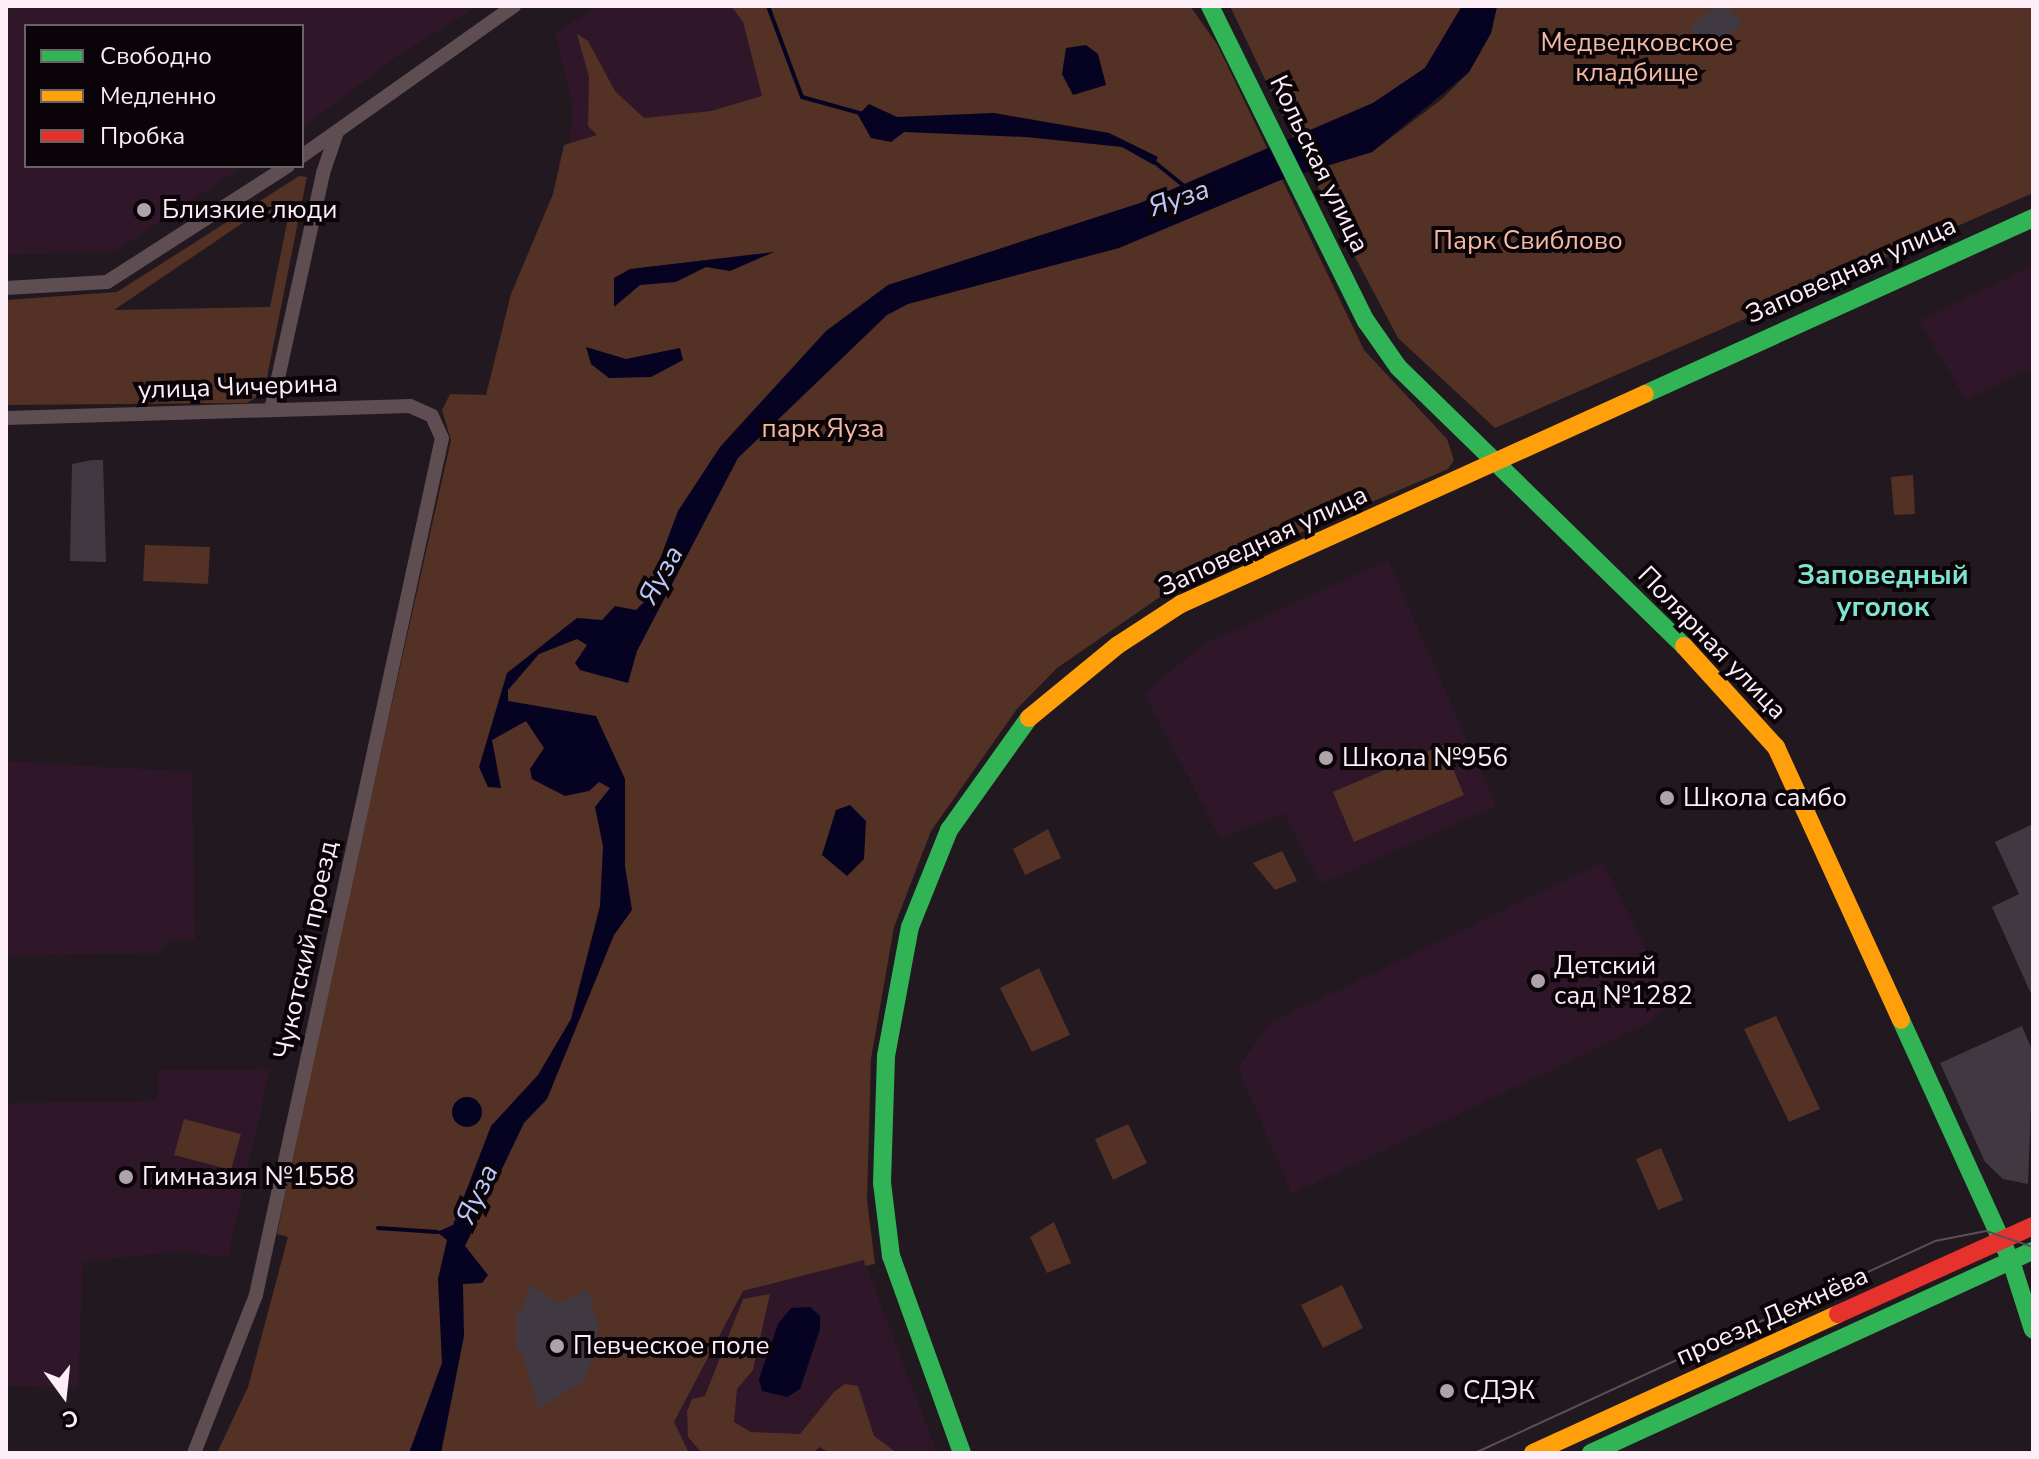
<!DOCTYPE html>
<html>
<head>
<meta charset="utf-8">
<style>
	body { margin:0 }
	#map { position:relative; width:2039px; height:1459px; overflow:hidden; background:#22181f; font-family:"Nunito Sans",sans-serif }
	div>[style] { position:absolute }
	.built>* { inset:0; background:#2f1729 }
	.green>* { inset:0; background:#533125 }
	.water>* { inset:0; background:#060221 }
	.round { border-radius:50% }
	.stream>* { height:4px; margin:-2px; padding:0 2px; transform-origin:2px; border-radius:2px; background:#060221 }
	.building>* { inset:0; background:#413942 }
	.street>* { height:14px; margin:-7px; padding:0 7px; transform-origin:7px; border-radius:7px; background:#5e4e51 }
	.fast>* { height:18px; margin:-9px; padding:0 9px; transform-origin:9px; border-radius:9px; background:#30b455 }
	.slow>* { height:18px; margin:-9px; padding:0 9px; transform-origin:9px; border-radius:9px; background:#ff9f0a }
	.jam>* { height:18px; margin:-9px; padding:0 9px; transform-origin:9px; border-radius:9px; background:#e5322d }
	.tram>* { height:2px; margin:-1px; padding:0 1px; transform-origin:1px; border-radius:1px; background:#5d5055 }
	.dots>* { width:22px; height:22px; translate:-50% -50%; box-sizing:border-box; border:4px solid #0a0408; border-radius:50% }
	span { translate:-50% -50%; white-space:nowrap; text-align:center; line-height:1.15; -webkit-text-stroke:8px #0a0408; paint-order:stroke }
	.park-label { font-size:26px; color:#f3b9a2 }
	.street-label { font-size:26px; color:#fcedf7 }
	.poi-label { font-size:26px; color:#fcedf7 }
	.left { translate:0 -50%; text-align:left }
	.water-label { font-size:28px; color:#bcc8fc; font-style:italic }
	.neighbourhood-label { font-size:28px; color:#7ee3cf; font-weight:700 }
	.frame { position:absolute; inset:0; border:8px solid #fcedf7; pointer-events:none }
	.legend { position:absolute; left:24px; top:24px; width:280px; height:144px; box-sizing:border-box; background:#0a0408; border:2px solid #6b6168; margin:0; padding:10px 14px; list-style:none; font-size:24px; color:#fcedf7 }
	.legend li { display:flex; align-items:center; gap:16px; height:40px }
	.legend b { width:40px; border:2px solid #6b6168 }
	.north { position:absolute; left:24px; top:1355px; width:80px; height:80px; -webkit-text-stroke:6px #0a0408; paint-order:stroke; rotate:165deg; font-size:22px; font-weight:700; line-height:32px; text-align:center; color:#fcedf7 }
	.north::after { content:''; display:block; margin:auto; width:28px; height:36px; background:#fcedf7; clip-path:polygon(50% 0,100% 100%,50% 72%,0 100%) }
</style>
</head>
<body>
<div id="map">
	<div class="built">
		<i style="clip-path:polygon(6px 6px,478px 6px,397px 56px,302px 128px,302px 26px,26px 26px,26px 166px,244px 166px,116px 251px,6px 255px)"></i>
		<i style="clip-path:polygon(600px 6px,731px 6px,743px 22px,762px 97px,711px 111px,639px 119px,569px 146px,573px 109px,555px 33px)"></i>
		<i style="clip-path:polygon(2033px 265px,2033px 367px,1966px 400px,1919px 321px)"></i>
		<i style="clip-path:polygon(1388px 560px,1496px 806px,1321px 884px,1284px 813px,1220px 838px,1144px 693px,1204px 644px)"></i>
		<i style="clip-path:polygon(6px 761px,192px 772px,195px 939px,168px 940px,160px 953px,6px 956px)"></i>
		<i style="clip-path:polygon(1603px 862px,1672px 1003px,1645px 1025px,1292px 1194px,1238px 1068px,1270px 1023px)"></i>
		<i style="clip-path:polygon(270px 1069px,228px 1258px,182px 1251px,83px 1262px,78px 1388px,6px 1386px,6px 1103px,157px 1101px,158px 1070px)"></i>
		<i style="clip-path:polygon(864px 1260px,937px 1453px,689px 1453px,674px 1422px,743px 1291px)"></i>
	</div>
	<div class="green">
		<i style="clip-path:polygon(731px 6px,1190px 6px,1217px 44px,1364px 350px,1447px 439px,1454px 460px,1448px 469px,1173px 588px,1057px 668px,1017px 709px,931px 831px,894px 927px,871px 1059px,867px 1200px,875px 1264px,865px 1266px,864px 1260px,743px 1291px,674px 1422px,689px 1453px,217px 1453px,248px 1387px,288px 1237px,277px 1234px,315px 1046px,451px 440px,442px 410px,450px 394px,486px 395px,511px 294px,553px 194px,564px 145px,597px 135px,588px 126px,589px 77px,577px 34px,588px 41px,615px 91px,644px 118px,711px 111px,762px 96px,743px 22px)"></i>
		<i style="clip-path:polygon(1230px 6px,1462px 6px,1425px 68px,1373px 103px,1293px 138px)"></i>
		<i style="clip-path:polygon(1497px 6px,2033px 6px,2033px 193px,1495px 428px,1398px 338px,1309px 170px,1372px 152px,1442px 99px,1469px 72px,1491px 33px)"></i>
		<i style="clip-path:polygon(evenodd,299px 176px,307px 177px,264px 392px,247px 403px,6px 405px,6px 300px,117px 292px,299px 176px,289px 213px,270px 307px,114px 310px,253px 216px,289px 213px)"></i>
		<i style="clip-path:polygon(1913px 475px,1915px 514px,1894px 515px,1891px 477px)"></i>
		<i style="clip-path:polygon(145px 545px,210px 547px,208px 584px,143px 581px)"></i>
		<i style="clip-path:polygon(1443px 745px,1464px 795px,1354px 842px,1333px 792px)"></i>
		<i style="clip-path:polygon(1048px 829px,1061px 858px,1025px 875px,1013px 849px)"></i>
		<i style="clip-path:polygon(1282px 851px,1297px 881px,1275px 890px,1253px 863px)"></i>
		<i style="clip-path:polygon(1039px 968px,1070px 1035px,1032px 1052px,1000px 988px)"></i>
		<i style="clip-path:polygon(1776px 1016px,1820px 1109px,1789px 1122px,1744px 1029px)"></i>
		<i style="clip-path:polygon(184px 1119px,241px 1134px,231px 1170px,174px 1155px)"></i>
		<i style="clip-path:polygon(1128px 1124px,1147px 1163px,1113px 1180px,1095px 1139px)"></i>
		<i style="clip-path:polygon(1661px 1148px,1683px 1200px,1658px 1210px,1636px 1159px)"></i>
		<i style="clip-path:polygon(1054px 1222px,1071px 1263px,1047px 1273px,1030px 1237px)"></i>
		<i style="clip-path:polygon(1342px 1285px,1363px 1328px,1323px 1348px,1301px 1305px)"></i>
		<i style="clip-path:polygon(770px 1294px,753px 1370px,737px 1389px,734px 1422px,751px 1432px,800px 1434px,834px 1392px,845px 1384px,858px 1386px,874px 1436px,897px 1453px,829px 1453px,820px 1447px,812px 1453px,702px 1453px,688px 1437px,687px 1411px,692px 1399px,705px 1396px,743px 1299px)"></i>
	</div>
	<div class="water">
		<i style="clip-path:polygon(1462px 6px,1497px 6px,1491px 33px,1469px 72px,1372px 152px,1281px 180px,1119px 248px,908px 304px,887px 315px,738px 458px,637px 651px,628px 683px,580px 670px,575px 663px,587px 645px,577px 639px,539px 654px,508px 690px,508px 701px,596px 716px,625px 779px,625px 866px,632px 910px,614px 935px,547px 1099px,524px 1123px,465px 1246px,488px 1275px,482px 1283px,463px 1284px,464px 1336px,441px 1453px,409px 1453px,442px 1363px,438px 1279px,447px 1240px,437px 1232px,453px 1225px,491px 1126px,538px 1075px,571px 1019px,600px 906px,603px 846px,595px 807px,610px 788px,599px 782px,589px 791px,565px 796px,532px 779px,530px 769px,544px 748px,526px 721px,492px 740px,501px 788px,488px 787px,479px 767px,507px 673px,577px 618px,602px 620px,615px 606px,636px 610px,644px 602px,678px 511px,720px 447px,826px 331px,888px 285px,1140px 203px,1373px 103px,1425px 68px)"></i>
		<i style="clip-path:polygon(1086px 45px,1098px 54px,1106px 85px,1073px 95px,1062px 74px,1066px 48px)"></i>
		<i style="clip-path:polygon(869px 104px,897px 117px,994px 113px,1109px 133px,1158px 157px,1154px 165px,1122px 147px,1026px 137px,904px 132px,891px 142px,871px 138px,858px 115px)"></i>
		<i style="clip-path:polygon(774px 252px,730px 271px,706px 267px,676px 282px,640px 285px,614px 307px,614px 278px,630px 269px)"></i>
		<i style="clip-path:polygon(586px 347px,626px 359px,680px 348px,683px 360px,651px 377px,609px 378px,591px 364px)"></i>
		<i style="clip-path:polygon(850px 805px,866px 821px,864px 859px,847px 876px,822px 855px,836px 810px)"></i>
		<i class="round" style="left:452px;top:1097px;width:30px;height:30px"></i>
		<i style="clip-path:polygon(810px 1307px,820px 1316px,820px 1329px,800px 1389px,787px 1397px,762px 1391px,759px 1379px,778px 1324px,791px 1308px)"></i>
	</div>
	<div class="stream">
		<i style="left:768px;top:6px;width:97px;rotate:69.5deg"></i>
		<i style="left:802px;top:97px;width:63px;rotate:15.6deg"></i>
		<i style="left:1152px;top:160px;width:48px;rotate:39deg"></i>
		<i style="left:378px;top:1228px;width:59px;rotate:3.9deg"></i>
	</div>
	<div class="building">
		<i style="clip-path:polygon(1714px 6px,1727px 6px,1743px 23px,1711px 52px,1689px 29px)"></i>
		<i style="clip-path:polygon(92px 460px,103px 460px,106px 562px,70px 561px,72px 464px)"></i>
		<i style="clip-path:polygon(2033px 824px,2033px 998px,1992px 907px,2019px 894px,1995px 842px)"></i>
		<i style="clip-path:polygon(2022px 1026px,2033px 1052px,2028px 1184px,2003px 1179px,1985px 1162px,1940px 1063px)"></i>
		<i style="clip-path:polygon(531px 1284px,558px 1304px,588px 1290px,599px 1330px,585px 1380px,538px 1409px,522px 1351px,516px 1351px,516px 1309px,522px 1311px)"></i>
	</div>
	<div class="street">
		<i style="left:302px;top:156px;width:260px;rotate:-35.3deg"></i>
		<i style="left:6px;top:288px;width:101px;rotate:-3.4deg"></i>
		<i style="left:107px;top:282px;width:215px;rotate:-32.7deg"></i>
		<i style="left:271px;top:410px;width:243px;rotate:-77.6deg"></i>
		<i style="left:323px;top:173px;width:43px;rotate:-71.1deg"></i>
		<i style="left:6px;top:418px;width:404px;rotate:-1.7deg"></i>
		<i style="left:410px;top:406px;width:24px;rotate:24deg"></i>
		<i style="left:432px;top:416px;width:24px;rotate:66deg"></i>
		<i style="left:442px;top:438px;width:877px;rotate:102.25deg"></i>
		<i style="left:256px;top:1295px;width:170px;rotate:111.4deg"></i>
	</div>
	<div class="fast">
		<i style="left:1210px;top:6px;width:352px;rotate:63.7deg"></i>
		<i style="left:1366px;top:321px;width:56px;rotate:55.2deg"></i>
		<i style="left:1398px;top:367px;width:400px;rotate:44.3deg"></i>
		<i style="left:1645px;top:394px;width:426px;rotate:-24.4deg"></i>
		<i style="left:1901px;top:1020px;width:265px;rotate:65.5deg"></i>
		<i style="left:2011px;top:1261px;width:72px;rotate:72.3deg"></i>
		<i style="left:962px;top:1453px;width:209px;rotate:-109.8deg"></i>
		<i style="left:891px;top:1256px;width:74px;rotate:-97deg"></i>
		<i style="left:882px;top:1183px;width:127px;rotate:-88.2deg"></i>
		<i style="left:886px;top:1056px;width:131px;rotate:-79.5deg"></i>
		<i style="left:910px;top:927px;width:105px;rotate:-68.1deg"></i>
		<i style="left:949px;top:830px;width:138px;rotate:-54.5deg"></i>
		<i style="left:1591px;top:1453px;width:486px;rotate:-24.6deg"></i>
	</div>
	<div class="slow">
		<i style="left:1684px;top:646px;width:137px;rotate:47.7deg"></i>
		<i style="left:1776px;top:747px;width:300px;rotate:65.4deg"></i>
		<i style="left:1029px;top:718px;width:115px;rotate:-39.4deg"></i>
		<i style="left:1118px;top:645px;width:75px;rotate:-33.1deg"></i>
		<i style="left:1181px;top:604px;width:509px;rotate:-24.35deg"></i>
		<i style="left:1533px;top:1453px;width:335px;rotate:-24.5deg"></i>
	</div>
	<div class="jam">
		<i style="left:1838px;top:1314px;width:214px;rotate:-24.3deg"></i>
	</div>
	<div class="tram">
		<i style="left:1475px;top:1453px;width:507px;rotate:-24.74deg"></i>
		<i style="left:1935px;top:1241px;width:52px;rotate:-11.1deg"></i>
		<i style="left:1986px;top:1231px;width:50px;rotate:18.8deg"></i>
	</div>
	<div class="dots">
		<i style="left:144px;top:210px;background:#b0a2ab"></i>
		<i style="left:1326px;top:758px;background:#b0a2ab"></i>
		<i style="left:1667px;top:798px;background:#b0a2ab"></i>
		<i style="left:1538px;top:981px;background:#b0a2ab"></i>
		<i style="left:126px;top:1177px;background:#b0a2ab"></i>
		<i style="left:557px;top:1346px;background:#b0a2ab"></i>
		<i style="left:1447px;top:1391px;background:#b0a2ab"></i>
	</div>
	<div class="park-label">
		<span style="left:1637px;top:58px">Медведковское<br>кладбище</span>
		<span style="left:1528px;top:241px">Парк Свиблово</span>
		<span style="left:823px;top:429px">парк Яуза</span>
	</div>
	<div class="street-label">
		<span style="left:1319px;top:164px;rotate:64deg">Кольская улица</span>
		<span style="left:1851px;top:270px;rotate:-24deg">Заповедная улица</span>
		<span style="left:238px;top:387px;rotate:-2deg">улица Чичерина</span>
		<span style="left:1263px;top:541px;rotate:-25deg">Заповедная улица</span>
		<span style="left:1712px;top:643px;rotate:46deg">Полярная улица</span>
		<span style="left:306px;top:950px;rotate:-78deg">Чукотский проезд</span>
		<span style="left:1772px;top:1316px;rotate:-24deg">проезд Дежнёва</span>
	</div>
	<div class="poi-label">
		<span class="left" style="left:162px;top:210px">Близкие люди</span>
		<span class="left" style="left:1342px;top:758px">Школа №956</span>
		<span class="left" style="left:1683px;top:798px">Школа самбо</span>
		<span class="left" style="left:1554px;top:981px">Детский<br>сад №1282</span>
		<span class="left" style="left:142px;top:1177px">Гимназия №1558</span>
		<span class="left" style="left:573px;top:1346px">Певческое поле</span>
		<span class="left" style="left:1463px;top:1391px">СДЭК</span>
	</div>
	<div class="water-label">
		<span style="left:1179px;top:198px;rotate:-19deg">Яуза</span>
		<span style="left:661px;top:575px;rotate:-61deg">Яуза</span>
		<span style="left:477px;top:1194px;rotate:-65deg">Яуза</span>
	</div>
	<div class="neighbourhood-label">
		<span style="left:1883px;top:591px">Заповедный<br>уголок</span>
	</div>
	<div class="frame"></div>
	<ul class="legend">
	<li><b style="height:10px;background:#30b455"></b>Свободно</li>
	<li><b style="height:10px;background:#ff9f0a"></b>Медленно</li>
	<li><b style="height:10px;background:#e5322d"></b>Пробка</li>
	</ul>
	<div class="north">С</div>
</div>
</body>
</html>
